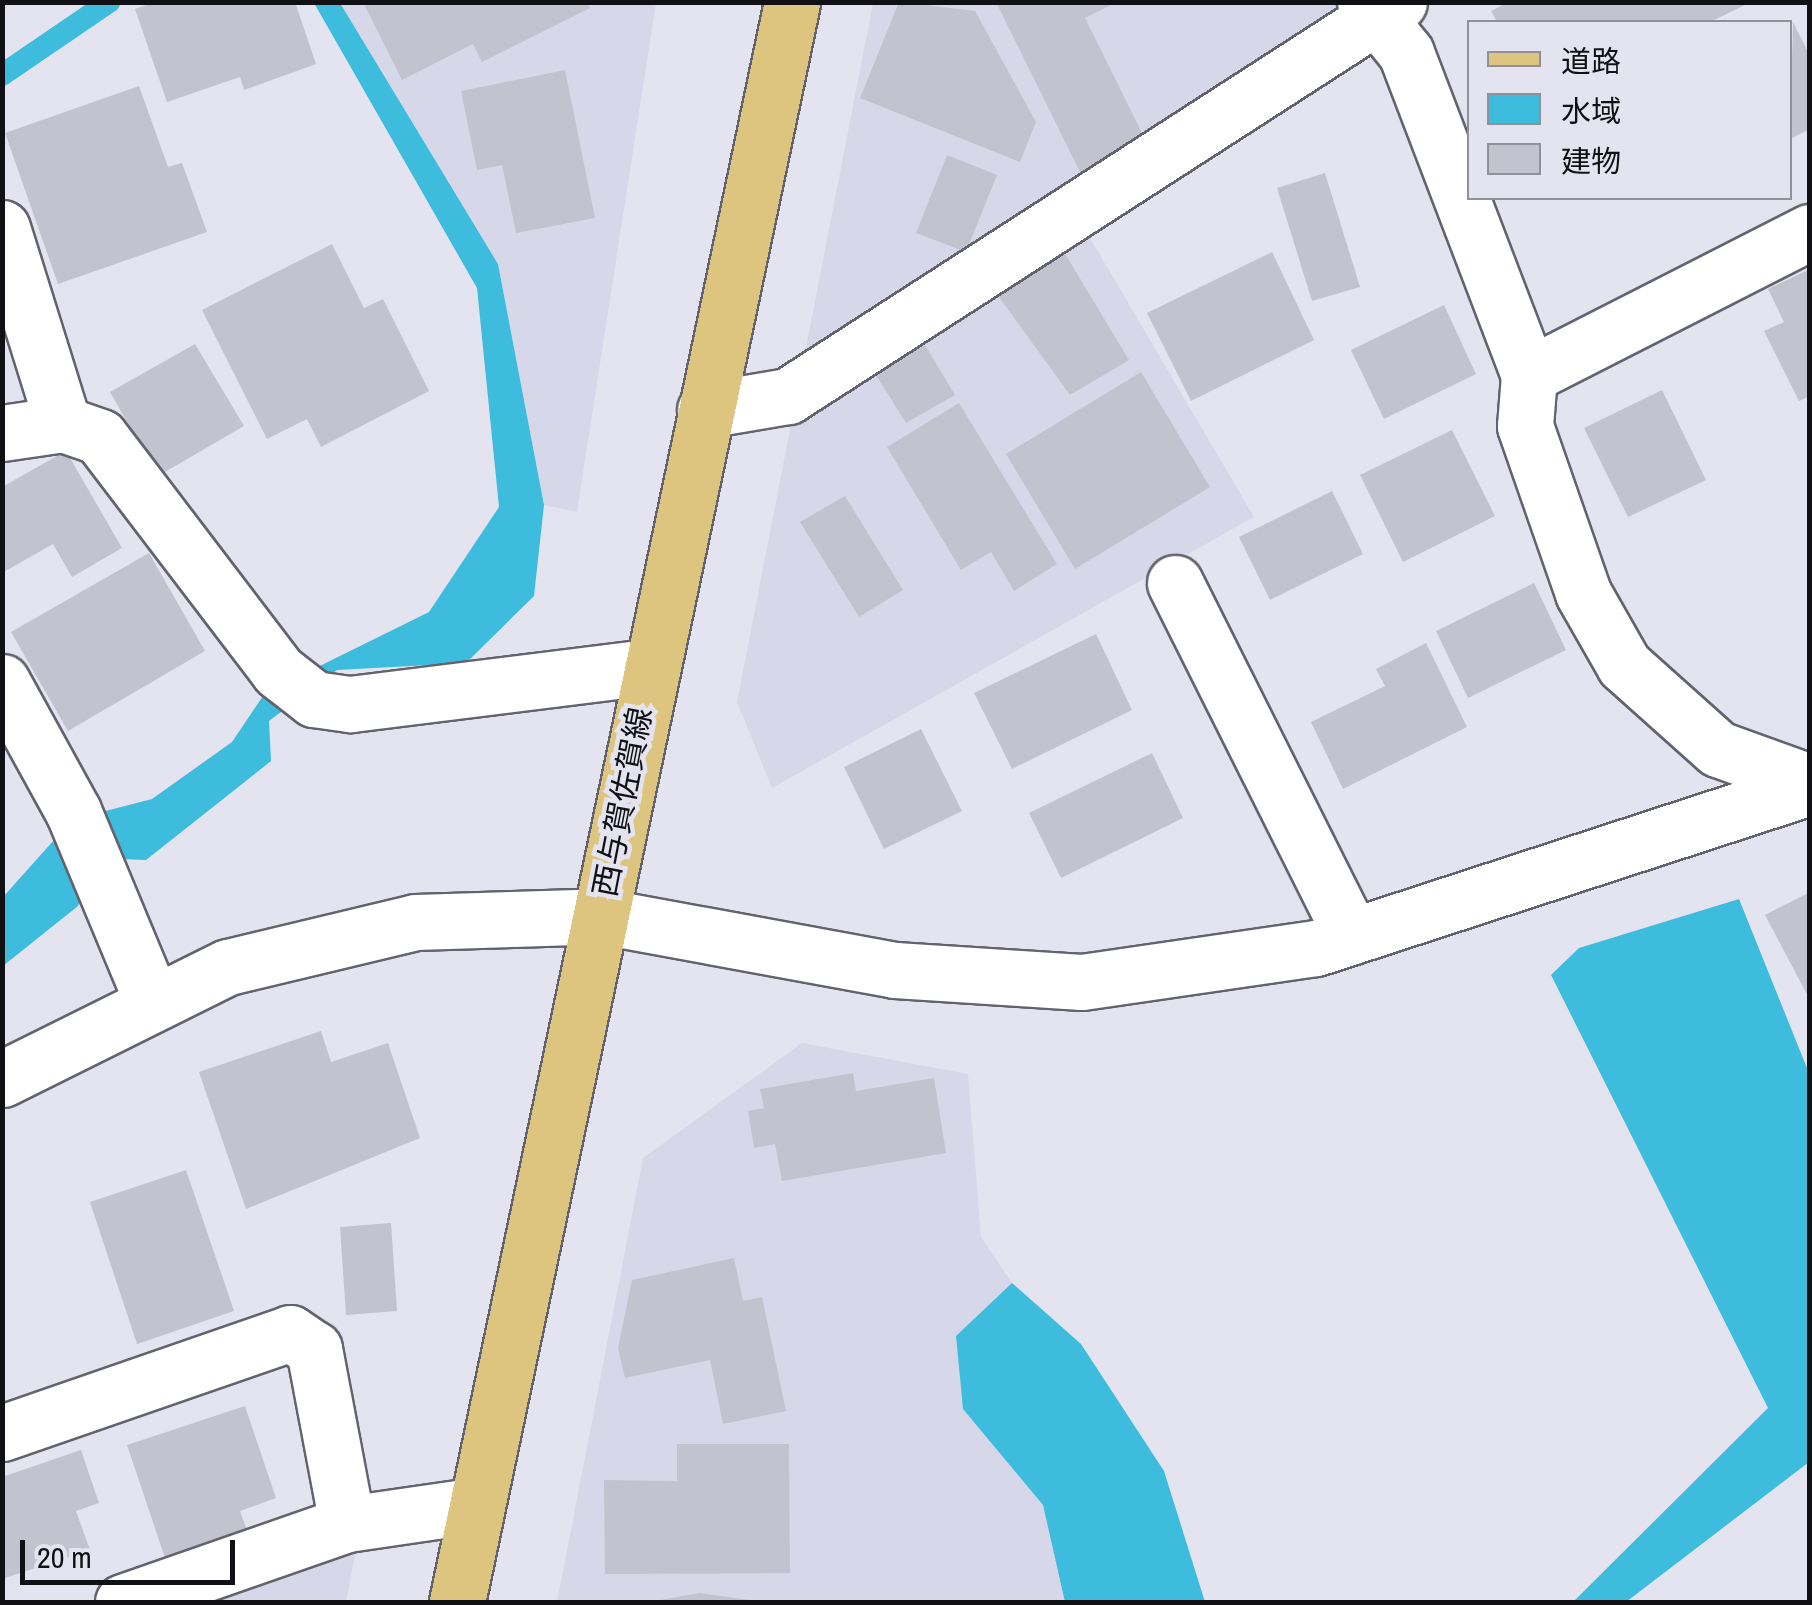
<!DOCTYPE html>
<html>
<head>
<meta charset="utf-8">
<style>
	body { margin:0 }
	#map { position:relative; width:1812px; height:1605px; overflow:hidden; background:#e3e4ef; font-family:"Archivo Narrow","Noto Sans JP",sans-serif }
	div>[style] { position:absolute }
	.built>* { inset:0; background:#d6d8ea }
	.water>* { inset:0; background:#3ebcde }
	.stream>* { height:22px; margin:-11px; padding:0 11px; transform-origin:11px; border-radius:11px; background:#3ebcde }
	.building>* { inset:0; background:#c2c3ce }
	.roads { filter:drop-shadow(2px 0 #62636d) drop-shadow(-2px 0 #62636d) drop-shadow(0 2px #62636d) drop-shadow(0 -2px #62636d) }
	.street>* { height:55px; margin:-27.5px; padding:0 27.5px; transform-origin:27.5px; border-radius:27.5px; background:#fff }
	.secondary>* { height:55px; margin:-27.5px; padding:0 27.5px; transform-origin:27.5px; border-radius:27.5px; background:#fff }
	.primary>* { height:55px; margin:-27.5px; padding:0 27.5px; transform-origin:27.5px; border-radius:27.5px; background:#ddc580 }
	span { translate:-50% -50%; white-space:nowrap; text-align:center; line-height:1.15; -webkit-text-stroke:9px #e3e4ef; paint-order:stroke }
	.street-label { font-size:32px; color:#111115 }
	.frame { position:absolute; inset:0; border:5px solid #111115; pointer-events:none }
	.legend { position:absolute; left:1467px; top:20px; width:325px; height:180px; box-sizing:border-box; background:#e3e4ef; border:2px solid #8f9098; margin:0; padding:12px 18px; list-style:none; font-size:30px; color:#111115 }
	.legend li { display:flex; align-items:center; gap:20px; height:50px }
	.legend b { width:50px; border:2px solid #8f9098 }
	.scale { position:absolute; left:20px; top:1540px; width:215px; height:45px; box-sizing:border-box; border:5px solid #111115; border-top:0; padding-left:12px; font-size:30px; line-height:35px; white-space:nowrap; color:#111115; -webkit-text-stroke:8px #e3e4ef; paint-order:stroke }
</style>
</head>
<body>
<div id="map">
	<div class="built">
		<i style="clip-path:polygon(340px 3px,656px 3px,577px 512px,544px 505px,498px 264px)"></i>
		<i style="clip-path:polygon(873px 3px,1362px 3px,1073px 209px,1254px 517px,772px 788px,737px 702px)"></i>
		<i style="clip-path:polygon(802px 1043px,968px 1074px,981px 1237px,1012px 1283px,1092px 1602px,557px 1602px,643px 1158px)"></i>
		<i style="clip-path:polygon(358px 1539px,346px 1602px,176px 1602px)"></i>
	</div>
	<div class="water">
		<i style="clip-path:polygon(314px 3px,340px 3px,498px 264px,544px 505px,534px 596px,466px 663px,337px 670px,269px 721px,271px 761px,146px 860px,120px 859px,84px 889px,78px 906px,3px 966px,3px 897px,54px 840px,94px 814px,152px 799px,232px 742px,265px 693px,429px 612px,499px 507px,477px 288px)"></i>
		<i style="clip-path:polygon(1739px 899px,1809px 1073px,1809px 1462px,1626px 1602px,1573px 1602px,1768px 1408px,1551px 975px,1579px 948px)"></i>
		<i style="clip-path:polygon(1012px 1283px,1081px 1344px,1164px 1471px,1205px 1602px,1065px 1602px,1043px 1505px,963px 1409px,956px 1336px)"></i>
	</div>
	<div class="stream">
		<i style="left:2px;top:75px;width:130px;rotate:-34.3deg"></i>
	</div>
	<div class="building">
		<i style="clip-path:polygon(155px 2px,295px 2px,316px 64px,244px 90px,240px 77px,167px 102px,135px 9px)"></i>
		<i style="clip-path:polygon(373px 2px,587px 2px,590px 8px,482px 62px,473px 44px,402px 80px,365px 6px)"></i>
		<i style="clip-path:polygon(899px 2px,975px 11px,1036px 122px,1020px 162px,860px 98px)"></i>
		<i style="clip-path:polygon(996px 2px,1117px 2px,1085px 18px,1146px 141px,1080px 172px)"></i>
		<i style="clip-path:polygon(1509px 2px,1751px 2px,1710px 22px,1497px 22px,1491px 11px)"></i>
		<i style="clip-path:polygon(1793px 22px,1810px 56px,1810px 129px,1790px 139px)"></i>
		<i style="clip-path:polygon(565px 70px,595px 218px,516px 233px,502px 165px,477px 170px,461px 91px)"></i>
		<i style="clip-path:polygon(139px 86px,168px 167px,182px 163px,207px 232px,58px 284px,5px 133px)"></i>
		<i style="clip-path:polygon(947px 155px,997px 175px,966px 252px,916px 233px)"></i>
		<i style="clip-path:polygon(1325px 173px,1360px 287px,1312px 301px,1277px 188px)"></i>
		<i style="clip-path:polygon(332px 244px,364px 308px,383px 299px,429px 391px,321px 447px,307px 419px,267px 439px,202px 310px)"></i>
		<i style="clip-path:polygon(1064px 252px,1129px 360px,1070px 395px,996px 293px)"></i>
		<i style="clip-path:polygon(1272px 252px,1314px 340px,1191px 401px,1147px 313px)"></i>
		<i style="clip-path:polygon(1810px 269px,1810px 396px,1799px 401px,1764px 331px,1784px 322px,1768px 289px)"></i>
		<i style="clip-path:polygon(1444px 305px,1476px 374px,1384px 419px,1351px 350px)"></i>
		<i style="clip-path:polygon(195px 344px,244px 426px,158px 476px,110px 392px)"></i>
		<i style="clip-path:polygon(925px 345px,955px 395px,906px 423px,876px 375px)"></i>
		<i style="clip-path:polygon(1141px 372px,1210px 487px,1075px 569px,1006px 454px)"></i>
		<i style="clip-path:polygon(1662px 390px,1706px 480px,1628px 517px,1584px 428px)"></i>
		<i style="clip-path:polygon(959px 403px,1057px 564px,1014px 591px,991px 552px,961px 570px,887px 447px)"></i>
		<i style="clip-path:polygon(1452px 430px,1495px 516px,1403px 562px,1360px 475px)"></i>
		<i style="clip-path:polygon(66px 451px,122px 548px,72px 577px,53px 544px,2px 573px,2px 487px)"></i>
		<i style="clip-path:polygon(1332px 491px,1363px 554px,1270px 600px,1239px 537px)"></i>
		<i style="clip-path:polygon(845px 496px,903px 590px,859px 617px,800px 522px)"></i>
		<i style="clip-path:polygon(149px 553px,205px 651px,68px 731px,11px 632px)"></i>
		<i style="clip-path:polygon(1534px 583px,1566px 650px,1468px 698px,1436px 631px)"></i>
		<i style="clip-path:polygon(1096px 634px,1132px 710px,1012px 769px,974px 693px)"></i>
		<i style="clip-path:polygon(1426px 643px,1467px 727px,1343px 789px,1311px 722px,1385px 686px,1376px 669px)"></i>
		<i style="clip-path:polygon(921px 729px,962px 811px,884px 849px,844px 767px)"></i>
		<i style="clip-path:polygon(1152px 753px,1183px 818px,1061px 878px,1029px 813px)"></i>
		<i style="clip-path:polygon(1810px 892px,1810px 1000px,1765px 915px)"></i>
		<i style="clip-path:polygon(321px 1031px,331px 1062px,388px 1043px,420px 1138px,246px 1209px,199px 1072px)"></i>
		<i style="clip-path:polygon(853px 1073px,856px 1091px,934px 1078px,946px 1153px,782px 1181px,775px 1144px,754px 1148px,748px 1111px,764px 1108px,760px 1089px)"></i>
		<i style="clip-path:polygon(186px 1170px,234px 1311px,137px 1344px,90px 1202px)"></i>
		<i style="clip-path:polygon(391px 1223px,397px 1311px,346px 1315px,340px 1227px)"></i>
		<i style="clip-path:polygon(734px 1258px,743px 1301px,762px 1297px,786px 1411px,723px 1424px,710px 1360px,625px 1378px,618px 1348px,632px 1280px)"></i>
		<i style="clip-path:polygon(245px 1406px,276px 1498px,240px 1511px,247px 1530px,165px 1558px,127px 1445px)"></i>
		<i style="clip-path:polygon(677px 1444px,789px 1444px,790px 1573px,605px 1574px,604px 1480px,677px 1481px)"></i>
		<i style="clip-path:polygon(81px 1450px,99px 1503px,76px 1511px,90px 1550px,2px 1579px,2px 1477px)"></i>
		<i style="clip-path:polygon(699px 1593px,750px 1600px,750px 1602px,650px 1602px)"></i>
	</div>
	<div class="roads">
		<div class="street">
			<i style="left:1365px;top:2px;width:65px;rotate:51.2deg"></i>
			<i style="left:1406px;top:53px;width:345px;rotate:69.1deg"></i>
			<i style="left:1529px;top:375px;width:51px;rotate:94.5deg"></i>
			<i style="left:1525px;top:426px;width:177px;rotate:70.8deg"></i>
			<i style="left:1583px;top:593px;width:83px;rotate:60.3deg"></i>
			<i style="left:1624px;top:665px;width:126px;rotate:41.8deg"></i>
			<i style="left:1718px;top:749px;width:98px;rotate:19.7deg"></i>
			<i style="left:2px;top:228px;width:205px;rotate:72.7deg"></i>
			<i style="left:1529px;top:375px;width:315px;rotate:-27deg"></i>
			<i style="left:705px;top:410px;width:84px;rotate:-9.6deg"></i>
			<i style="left:788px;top:396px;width:727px;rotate:-32.82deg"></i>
			<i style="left:2px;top:433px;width:62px;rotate:-8.4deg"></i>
			<i style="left:63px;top:424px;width:39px;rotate:19deg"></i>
			<i style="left:100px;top:437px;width:294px;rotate:52.7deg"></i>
			<i style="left:278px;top:671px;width:46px;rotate:37.9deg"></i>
			<i style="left:314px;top:699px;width:37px;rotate:8deg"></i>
			<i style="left:351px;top:704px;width:301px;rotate:-7.1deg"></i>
			<i style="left:1175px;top:583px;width:395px;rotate:63.4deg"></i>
			<i style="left:2px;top:682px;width:147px;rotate:61.2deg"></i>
			<i style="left:73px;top:811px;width:208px;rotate:67.4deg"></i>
			<i style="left:2px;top:1433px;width:305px;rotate:-19.1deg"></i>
			<i style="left:290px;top:1333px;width:29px;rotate:34deg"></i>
			<i style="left:314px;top:1349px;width:178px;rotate:79.3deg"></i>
			<i style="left:123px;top:1602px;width:237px;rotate:-19.2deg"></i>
			<i style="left:347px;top:1524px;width:131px;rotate:-8.3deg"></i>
		</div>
		<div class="secondary">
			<i style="left:2px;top:1079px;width:252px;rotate:-26.4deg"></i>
			<i style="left:228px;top:967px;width:192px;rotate:-13.5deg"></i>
			<i style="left:415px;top:922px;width:186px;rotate:-1.8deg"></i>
			<i style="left:601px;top:916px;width:299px;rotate:10.4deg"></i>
			<i style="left:895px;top:970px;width:187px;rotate:3.7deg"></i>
			<i style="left:1082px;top:982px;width:236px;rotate:-8.3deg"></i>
			<i style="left:1316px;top:948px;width:520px;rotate:-18.05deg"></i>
		</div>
		<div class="primary">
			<i style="left:457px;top:1602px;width:1635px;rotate:-78.17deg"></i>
		</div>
	</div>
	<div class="street-label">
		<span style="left:623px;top:802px;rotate:-79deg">西与賀佐賀線</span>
	</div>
	<div class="frame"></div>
	<ul class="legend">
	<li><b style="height:12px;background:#ddc580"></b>道路</li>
	<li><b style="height:28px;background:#3ebcde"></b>水域</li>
	<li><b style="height:28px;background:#c2c3ce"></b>建物</li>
	</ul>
	<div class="scale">20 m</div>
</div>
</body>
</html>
